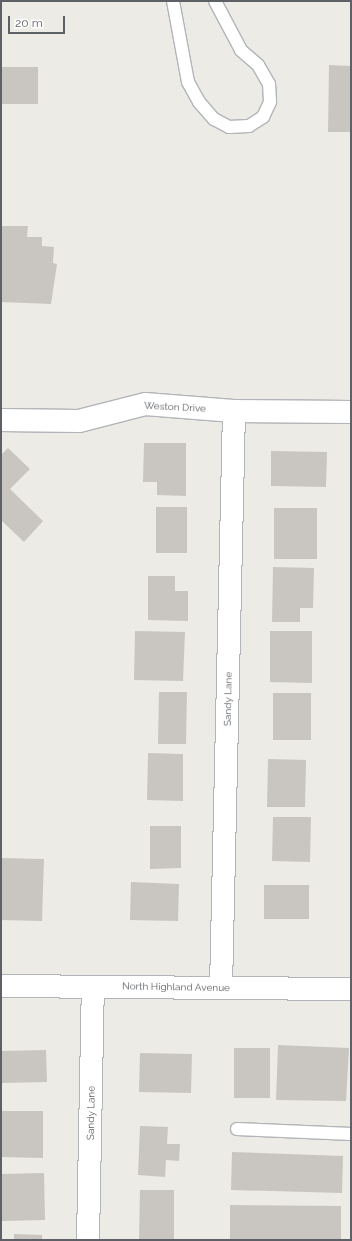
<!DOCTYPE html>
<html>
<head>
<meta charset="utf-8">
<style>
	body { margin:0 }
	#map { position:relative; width:352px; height:1241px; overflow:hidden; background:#edebe5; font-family:Raleway,sans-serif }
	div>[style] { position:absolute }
	.building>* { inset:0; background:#c9c6c2 }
	.roads { filter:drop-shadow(1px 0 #b2b5b8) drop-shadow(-1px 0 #b2b5b8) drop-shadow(0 1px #b2b5b8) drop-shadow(0 -1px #b2b5b8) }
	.service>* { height:12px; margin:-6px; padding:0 6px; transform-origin:6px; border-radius:6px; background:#fff }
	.minor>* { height:22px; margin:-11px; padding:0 11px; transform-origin:11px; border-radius:11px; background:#fff }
	.tertiary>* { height:22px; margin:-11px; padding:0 11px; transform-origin:11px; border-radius:11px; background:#fff }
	span { translate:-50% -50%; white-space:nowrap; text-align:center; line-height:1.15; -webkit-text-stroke:3px #fff; paint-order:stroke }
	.street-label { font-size:10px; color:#5d6064 }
	.frame { position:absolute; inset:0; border:2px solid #5d6064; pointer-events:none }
	.scale { position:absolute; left:8px; top:16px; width:57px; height:18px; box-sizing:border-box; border:2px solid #5d6064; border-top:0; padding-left:5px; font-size:12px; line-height:14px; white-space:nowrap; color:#5d6064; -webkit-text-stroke:3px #fff; paint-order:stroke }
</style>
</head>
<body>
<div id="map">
	<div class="building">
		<i style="clip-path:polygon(329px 65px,351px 66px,351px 132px,328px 132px)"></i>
		<i style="clip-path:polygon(1px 67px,38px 67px,38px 104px,1px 104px)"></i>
		<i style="clip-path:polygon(1px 226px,28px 226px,27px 237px,42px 237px,42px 246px,54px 247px,53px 263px,57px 264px,51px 304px,1px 302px)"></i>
		<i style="clip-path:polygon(144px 443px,186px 443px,186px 496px,157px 495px,157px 482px,143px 482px)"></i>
		<i style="clip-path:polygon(8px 448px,30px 469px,10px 489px,43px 521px,24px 542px,1px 520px,1px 455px)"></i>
		<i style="clip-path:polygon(271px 451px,327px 452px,326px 487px,271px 486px)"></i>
		<i style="clip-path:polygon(156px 507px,187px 507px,187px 553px,156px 553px)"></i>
		<i style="clip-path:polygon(274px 508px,317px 508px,317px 559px,274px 559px)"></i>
		<i style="clip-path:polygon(273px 567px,314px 568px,313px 608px,300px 608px,300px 622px,272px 622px)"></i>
		<i style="clip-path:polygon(148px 576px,175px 576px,175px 591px,188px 591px,188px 621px,148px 620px)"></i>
		<i style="clip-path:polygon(135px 631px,185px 632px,183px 681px,134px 680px)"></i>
		<i style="clip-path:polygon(270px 631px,312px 631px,312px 683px,270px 682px)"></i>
		<i style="clip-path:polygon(159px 692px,187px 692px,186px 744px,158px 744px)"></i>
		<i style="clip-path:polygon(273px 693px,311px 693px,311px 740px,273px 740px)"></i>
		<i style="clip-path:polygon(148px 753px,183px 754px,183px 801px,147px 800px)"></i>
		<i style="clip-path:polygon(268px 759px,306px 760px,305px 807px,267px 807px)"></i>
		<i style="clip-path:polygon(273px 817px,311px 817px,310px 862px,272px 861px)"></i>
		<i style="clip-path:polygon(150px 826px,181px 826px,181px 868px,150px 869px)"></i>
		<i style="clip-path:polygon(2px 858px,44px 859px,42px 921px,1px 920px)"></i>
		<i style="clip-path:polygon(131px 882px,179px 884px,178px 921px,130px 920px)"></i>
		<i style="clip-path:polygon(264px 885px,309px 885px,309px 919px,264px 919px)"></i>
		<i style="clip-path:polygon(278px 1045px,349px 1048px,346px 1101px,276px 1100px)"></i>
		<i style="clip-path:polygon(234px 1048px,270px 1048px,270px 1098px,234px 1098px)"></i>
		<i style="clip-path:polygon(46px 1050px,47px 1082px,1px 1083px,1px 1051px)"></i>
		<i style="clip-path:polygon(140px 1053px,192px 1054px,191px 1093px,139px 1092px)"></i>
		<i style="clip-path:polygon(1px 1111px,43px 1111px,43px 1158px,1px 1157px)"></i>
		<i style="clip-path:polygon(140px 1126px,168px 1127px,167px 1144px,180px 1144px,179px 1161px,166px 1160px,165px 1177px,138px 1175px)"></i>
		<i style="clip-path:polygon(232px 1152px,343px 1156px,342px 1193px,231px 1190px)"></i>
		<i style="clip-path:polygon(44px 1173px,45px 1220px,2px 1221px,1px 1174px)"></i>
		<i style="clip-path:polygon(140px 1190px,174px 1190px,174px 1240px,139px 1239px)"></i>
		<i style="clip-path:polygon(230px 1205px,341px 1206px,341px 1240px,230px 1240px)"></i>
		<i style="clip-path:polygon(14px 1234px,42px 1235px,42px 1240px,14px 1240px)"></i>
	</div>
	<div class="roads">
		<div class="service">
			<i style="left:173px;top:1px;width:82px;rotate:79.5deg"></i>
			<i style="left:188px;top:82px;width:23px;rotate:61deg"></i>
			<i style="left:199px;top:102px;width:23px;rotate:49deg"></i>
			<i style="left:214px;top:119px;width:17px;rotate:28deg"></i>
			<i style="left:229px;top:127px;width:20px;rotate:-3deg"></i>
			<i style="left:249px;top:126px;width:17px;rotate:-33deg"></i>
			<i style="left:263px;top:117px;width:17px;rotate:-65deg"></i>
			<i style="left:270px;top:102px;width:18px;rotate:-93deg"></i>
			<i style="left:269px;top:84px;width:22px;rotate:-120deg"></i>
			<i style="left:258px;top:65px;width:23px;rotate:-139deg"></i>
			<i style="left:241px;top:50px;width:55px;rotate:-118deg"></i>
			<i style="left:237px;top:1129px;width:114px;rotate:2.5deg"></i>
		</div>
		<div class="minor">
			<i style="left:1px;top:420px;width:78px;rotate:0.7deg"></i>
			<i style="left:79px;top:421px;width:68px;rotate:-14.4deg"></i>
			<i style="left:145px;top:404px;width:89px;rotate:4.5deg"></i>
			<i style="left:234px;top:411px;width:117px;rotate:0.5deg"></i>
			<i style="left:221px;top:988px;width:577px;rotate:-88.71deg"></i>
			<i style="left:88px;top:1240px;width:253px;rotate:-88.9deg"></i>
		</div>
		<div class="tertiary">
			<i style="left:1px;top:986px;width:350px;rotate:0.5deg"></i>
		</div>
	</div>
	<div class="street-label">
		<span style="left:175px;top:407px;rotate:3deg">Weston Drive</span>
		<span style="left:228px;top:699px;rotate:-89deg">Sandy Lane</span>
		<span style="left:176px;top:987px;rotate:1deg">North Highland Avenue</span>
		<span style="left:91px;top:1113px;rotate:-89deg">Sandy Lane</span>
	</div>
	<div class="frame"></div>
	<div class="scale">20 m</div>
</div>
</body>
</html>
